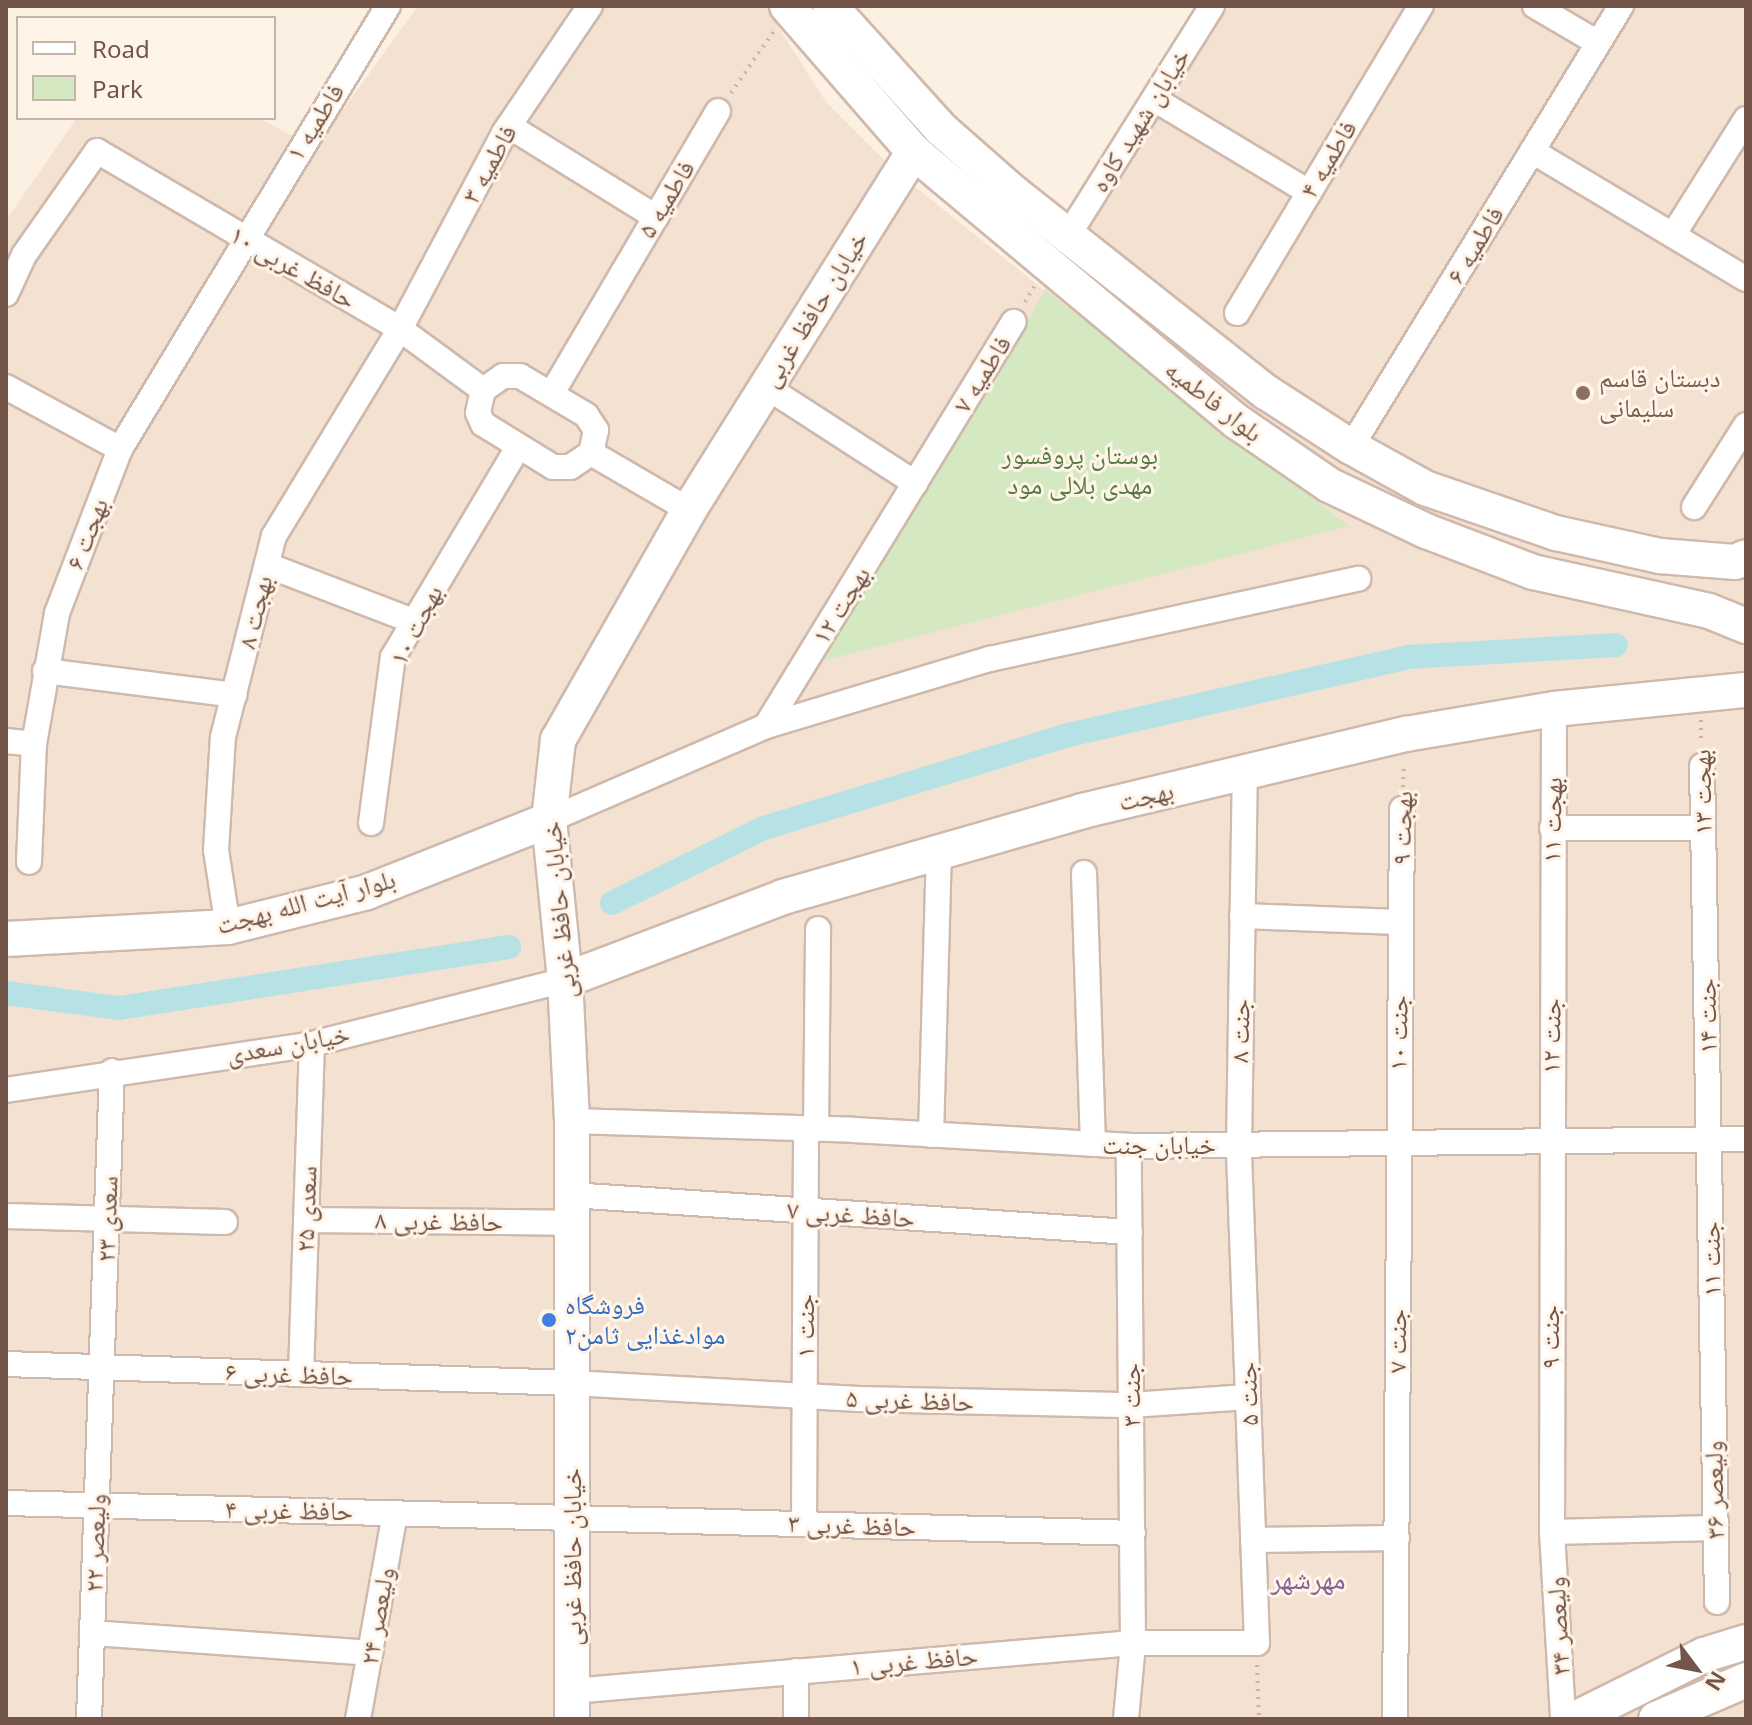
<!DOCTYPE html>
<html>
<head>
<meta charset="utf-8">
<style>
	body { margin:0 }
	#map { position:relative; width:1752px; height:1725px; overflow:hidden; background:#fcf0e2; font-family:"Noto Sans","Noto Naskh Arabic",sans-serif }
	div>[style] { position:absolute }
	.residential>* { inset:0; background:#f3e1d1 }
	.green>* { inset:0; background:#d4e9c1 }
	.canal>* { height:24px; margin:-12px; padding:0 12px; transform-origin:12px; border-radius:12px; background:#b7e2e5 }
	.path>* { height:4px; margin-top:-2px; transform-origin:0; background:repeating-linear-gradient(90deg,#d6af9e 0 2px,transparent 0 8px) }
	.roads { filter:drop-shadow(2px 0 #cfb9ac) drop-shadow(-2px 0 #cfb9ac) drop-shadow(0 2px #cfb9ac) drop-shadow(0 -2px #cfb9ac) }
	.minor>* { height:24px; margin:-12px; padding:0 12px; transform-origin:12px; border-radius:12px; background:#fff }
	.secondary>* { height:34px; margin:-17px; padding:0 17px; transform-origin:17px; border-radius:17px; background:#fff }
	.dots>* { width:22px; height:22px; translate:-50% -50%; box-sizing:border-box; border:4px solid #fff4e8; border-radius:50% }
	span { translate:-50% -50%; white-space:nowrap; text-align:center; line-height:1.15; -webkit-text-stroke:6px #fff4e8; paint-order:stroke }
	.street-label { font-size:26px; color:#735549 }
	.education-label { font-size:26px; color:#785e54 }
	.left { translate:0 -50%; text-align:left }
	.park-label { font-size:26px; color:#567941 }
	.shop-label { font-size:26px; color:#366cbe }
	.neighbourhood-label { font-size:28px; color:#826497 }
	.frame { position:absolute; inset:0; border:8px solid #735549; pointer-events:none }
	.legend { position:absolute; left:16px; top:16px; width:260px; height:104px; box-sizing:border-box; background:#fff4e8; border:2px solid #c7b4a8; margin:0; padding:10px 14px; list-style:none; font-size:24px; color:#735549 }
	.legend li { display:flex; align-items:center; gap:16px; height:40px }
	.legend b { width:40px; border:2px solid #c7b4a8 }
	.north { position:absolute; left:1656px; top:1629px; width:80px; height:80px; -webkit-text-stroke:6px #fff4e8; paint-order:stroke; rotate:122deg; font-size:22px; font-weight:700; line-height:32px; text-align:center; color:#735549 }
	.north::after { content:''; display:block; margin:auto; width:28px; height:36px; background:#735549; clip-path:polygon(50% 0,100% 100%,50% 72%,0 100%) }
</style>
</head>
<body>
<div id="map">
	<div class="residential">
		<i style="clip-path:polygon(418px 6px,765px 6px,826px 102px,895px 171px,1044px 290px,1217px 6px,1746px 6px,1746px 1719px,6px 1719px,6px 220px,77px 118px,259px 118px,315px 148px)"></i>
	</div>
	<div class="green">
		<i style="clip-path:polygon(1045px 290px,1349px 526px,821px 661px,1004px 364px)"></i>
	</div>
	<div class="canal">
		<i style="left:612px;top:903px;width:169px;rotate:-26.3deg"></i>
		<i style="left:764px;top:828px;width:314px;rotate:-17deg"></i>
		<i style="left:1064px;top:736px;width:353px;rotate:-12.9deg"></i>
		<i style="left:1408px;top:657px;width:208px;rotate:-3.3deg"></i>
		<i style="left:6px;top:993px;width:114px;rotate:7.6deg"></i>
		<i style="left:119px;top:1008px;width:395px;rotate:-8.9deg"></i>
	</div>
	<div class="path">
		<i style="left:731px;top:93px;width:75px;rotate:-55.3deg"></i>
		<i style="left:1025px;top:302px;width:20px;rotate:-60deg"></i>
		<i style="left:1701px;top:720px;width:23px;rotate:90deg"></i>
		<i style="left:1403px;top:787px;width:23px;rotate:-88deg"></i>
		<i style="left:1257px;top:1665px;width:54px;rotate:87.9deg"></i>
	</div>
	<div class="roads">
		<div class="minor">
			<i style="left:1535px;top:6px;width:73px;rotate:30.4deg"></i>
			<i style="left:1154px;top:99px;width:181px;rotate:31deg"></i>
			<i style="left:509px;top:126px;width:173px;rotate:31.8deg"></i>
			<i style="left:1532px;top:151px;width:249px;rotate:30.9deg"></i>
			<i style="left:1069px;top:234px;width:269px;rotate:-57.9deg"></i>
			<i style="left:1673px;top:235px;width:137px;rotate:-57.8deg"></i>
			<i style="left:6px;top:294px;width:43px;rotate:-65.2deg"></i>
			<i style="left:24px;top:255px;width:127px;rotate:-54.9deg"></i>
			<i style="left:97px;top:151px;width:351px;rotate:30.4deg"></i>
			<i style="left:400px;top:329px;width:103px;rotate:36.3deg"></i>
			<i style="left:1237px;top:313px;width:358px;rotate:-59.1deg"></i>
			<i style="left:503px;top:376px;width:17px"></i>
			<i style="left:520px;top:376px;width:77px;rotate:30.6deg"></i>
			<i style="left:586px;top:415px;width:18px;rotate:56deg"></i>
			<i style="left:596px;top:430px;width:24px;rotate:102deg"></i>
			<i style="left:591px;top:453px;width:25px;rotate:146deg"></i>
			<i style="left:570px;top:467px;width:17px;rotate:180deg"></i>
			<i style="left:553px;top:467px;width:82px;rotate:-148.4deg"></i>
			<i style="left:483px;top:424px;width:12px;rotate:-114deg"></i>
			<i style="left:478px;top:413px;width:24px;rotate:-78deg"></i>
			<i style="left:483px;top:390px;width:24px;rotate:-35deg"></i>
			<i style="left:765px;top:386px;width:179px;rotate:32.9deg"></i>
			<i style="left:6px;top:387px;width:130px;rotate:28.5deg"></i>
			<i style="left:552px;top:393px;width:327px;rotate:-59.5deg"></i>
			<i style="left:1351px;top:447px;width:517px;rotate:-58.52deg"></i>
			<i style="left:591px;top:453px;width:113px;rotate:30.2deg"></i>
			<i style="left:1694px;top:507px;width:97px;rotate:-57.6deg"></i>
			<i style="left:267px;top:565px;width:156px;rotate:21deg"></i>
			<i style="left:45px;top:671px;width:191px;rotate:7.2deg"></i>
			<i style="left:1554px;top:709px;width:823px;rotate:90.14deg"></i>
			<i style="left:1552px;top:1532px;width:187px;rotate:86.6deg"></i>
			<i style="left:766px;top:726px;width:474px;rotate:-58.5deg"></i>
			<i style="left:6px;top:741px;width:28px;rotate:6deg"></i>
			<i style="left:1702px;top:766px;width:836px;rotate:88.97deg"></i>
			<i style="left:549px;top:820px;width:236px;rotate:-23.4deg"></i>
			<i style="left:766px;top:726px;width:234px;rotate:-16.7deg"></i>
			<i style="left:990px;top:659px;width:377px;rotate:-12.3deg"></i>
			<i style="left:371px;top:823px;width:167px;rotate:-82.5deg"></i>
			<i style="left:393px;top:657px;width:244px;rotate:-59.2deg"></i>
			<i style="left:1552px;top:828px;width:151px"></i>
			<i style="left:29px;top:862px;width:118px;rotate:-87.6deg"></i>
			<i style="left:34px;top:744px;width:133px;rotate:-80deg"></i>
			<i style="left:57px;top:613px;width:176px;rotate:-69deg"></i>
			<i style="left:120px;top:449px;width:518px;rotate:-58.83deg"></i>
			<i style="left:1084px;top:873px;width:271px;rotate:88.1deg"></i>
			<i style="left:1242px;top:916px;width:157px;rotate:2.2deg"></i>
			<i style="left:228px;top:927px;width:78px;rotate:-98.9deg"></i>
			<i style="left:216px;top:850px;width:113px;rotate:-86.5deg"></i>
			<i style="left:223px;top:737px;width:207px;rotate:-75.8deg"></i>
			<i style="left:274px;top:536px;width:242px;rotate:-58.7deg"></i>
			<i style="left:400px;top:329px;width:222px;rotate:-62deg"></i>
			<i style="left:504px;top:133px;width:153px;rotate:-55.9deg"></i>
			<i style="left:6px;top:1090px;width:309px;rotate:-8.5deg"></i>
			<i style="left:312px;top:1044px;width:261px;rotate:-14.2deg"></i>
			<i style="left:572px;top:1121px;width:282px;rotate:1.8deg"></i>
			<i style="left:854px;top:1130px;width:275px;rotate:3.3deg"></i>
			<i style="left:1129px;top:1146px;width:617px;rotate:-0.65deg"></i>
			<i style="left:816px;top:1129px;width:200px;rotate:-89.4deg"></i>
			<i style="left:931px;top:1135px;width:287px;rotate:-88.4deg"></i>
			<i style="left:571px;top:1195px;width:560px;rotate:3.79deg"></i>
			<i style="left:6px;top:1216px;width:219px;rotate:1.6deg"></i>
			<i style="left:306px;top:1220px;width:265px;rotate:0.6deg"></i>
			<i style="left:6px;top:1364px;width:566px;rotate:1.92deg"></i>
			<i style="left:572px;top:1383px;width:287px;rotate:3.2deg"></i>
			<i style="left:859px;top:1399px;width:272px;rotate:1.3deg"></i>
			<i style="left:1131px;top:1405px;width:117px;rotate:-3.9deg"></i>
			<i style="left:301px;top:1374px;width:330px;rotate:-88.1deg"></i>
			<i style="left:6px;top:1503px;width:1127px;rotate:1.52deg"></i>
			<i style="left:804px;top:1523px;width:394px;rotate:-89.7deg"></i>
			<i style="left:1552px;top:1532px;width:161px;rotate:-1.4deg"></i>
			<i style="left:1253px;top:1540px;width:144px;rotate:-0.8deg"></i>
			<i style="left:92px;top:1633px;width:279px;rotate:4.1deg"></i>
			<i style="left:572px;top:1691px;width:563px;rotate:-4.89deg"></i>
			<i style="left:1133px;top:1643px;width:124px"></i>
			<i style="left:1257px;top:1643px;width:498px;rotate:-92.1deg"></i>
			<i style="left:1239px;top:1145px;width:372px;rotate:-89.1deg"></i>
			<i style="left:89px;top:1719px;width:648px;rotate:-87.97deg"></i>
			<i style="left:358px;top:1719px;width:209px;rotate:-79.8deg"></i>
			<i style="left:796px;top:1719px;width:48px;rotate:-90deg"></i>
			<i style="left:1126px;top:1719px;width:76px;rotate:-84.7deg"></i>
			<i style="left:1133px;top:1643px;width:497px;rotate:-90.5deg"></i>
			<i style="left:1395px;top:1719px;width:910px;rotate:-89.56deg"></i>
		</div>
		<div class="secondary">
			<i style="left:787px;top:6px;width:194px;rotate:49deg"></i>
			<i style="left:914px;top:152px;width:420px;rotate:39.9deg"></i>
			<i style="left:1236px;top:421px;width:113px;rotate:34.5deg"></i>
			<i style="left:1329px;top:485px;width:107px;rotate:25.4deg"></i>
			<i style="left:1426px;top:531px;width:115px;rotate:21deg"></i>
			<i style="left:1533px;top:572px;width:180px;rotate:12.5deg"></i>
			<i style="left:1709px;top:611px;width:40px;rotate:22deg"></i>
			<i style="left:830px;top:6px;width:166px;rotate:47.9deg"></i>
			<i style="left:941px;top:129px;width:98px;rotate:41.3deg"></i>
			<i style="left:1015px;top:194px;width:320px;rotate:38.3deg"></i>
			<i style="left:1266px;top:392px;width:101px;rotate:32.9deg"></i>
			<i style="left:1351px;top:447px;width:85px;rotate:29deg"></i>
			<i style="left:1425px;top:488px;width:139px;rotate:19deg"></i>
			<i style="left:1556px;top:533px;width:107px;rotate:12.5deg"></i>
			<i style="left:1660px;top:556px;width:75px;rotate:4.6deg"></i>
			<i style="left:1735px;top:562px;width:12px;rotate:-24deg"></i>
			<i style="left:6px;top:939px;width:222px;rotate:-3.1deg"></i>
			<i style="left:228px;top:927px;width:143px;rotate:-14.1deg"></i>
			<i style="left:367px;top:892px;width:196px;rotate:-21.6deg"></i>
			<i style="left:565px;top:980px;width:233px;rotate:-20.8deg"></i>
			<i style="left:783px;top:897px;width:311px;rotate:-16deg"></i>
			<i style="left:1082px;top:811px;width:333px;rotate:-13.4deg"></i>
			<i style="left:1406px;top:734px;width:150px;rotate:-9.6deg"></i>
			<i style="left:1554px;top:709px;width:193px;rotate:-5.7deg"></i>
			<i style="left:572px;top:1719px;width:598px;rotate:-90deg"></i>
			<i style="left:572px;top:1121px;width:141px;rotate:-92.8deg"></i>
			<i style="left:565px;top:980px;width:161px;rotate:-95.7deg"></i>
			<i style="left:549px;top:820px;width:81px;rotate:-83.6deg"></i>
			<i style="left:558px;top:740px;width:265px;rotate:-60.3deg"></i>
			<i style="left:689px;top:510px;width:423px;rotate:-57.9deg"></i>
			<i style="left:1575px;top:1719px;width:144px;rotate:-26.4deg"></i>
			<i style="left:1704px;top:1655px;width:44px;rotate:-17.2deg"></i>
			<i style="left:1656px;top:1719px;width:98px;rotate:-23.4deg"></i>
		</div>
	</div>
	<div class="dots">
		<i style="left:1583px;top:393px;background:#8d6e63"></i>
		<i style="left:549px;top:1320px;background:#3f7fe0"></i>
	</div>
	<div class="street-label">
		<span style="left:1140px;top:120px;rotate:-58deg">خیابان شهید کاوه</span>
		<span style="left:315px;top:122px;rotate:-58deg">فاطمیه ۱</span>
		<span style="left:1328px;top:159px;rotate:-59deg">فاطمیه ۴</span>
		<span style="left:489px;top:164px;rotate:-61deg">فاطمیه ۳</span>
		<span style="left:666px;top:199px;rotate:-59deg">فاطمیه ۵</span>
		<span style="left:1475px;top:245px;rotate:-59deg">فاطمیه ۶</span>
		<span style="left:293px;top:267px;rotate:30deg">حافظ غربی ۱۰</span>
		<span style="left:814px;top:309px;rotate:-58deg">خیابان حافظ غربی</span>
		<span style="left:982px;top:374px;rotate:-58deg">فاطمیه ۷</span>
		<span style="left:1214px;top:401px;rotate:38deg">بلوار فاطمیه</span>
		<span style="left:87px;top:534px;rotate:-69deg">بهجت ۶</span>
		<span style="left:841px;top:605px;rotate:-58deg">بهجت ۱۲</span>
		<span style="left:255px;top:612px;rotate:-76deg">بهجت ۸</span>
		<span style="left:416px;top:625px;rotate:-63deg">بهجت ۱۰</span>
		<span style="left:1702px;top:792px;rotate:-91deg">بهجت ۱۳</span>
		<span style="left:1146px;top:796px;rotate:-13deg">بهجت</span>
		<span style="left:1552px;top:820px;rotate:-89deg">بهجت ۱۱</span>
		<span style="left:1402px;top:828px;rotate:-88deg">بهجت ۹</span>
		<span style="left:306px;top:902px;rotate:-15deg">بلوار آیت الله بهجت</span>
		<span style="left:559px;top:910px;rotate:-95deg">خیابان حافظ غربی</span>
		<span style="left:1707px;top:1016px;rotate:-91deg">جنت ۱۴</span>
		<span style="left:1240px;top:1031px;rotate:-89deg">جنت ۸</span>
		<span style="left:1398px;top:1033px;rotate:-89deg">جنت ۱۰</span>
		<span style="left:1551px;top:1036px;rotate:-89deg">جنت ۱۲</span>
		<span style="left:288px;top:1044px;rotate:-10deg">خیابان سعدی</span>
		<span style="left:1159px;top:1145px">خیابان جنت</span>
		<span style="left:306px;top:1209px;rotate:-88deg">سعدی ۲۵</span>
		<span style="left:851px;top:1214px;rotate:4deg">حافظ غربی ۷</span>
		<span style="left:107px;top:1219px;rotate:-88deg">سعدی ۲۳</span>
		<span style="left:439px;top:1221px;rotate:1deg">حافظ غربی ۸</span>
		<span style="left:1711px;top:1259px;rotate:-91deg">جنت ۱۱</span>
		<span style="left:805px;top:1326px;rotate:-90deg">جنت ۱</span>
		<span style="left:1550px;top:1337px;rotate:-90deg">جنت ۹</span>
		<span style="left:1397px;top:1341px;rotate:-90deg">جنت ۷</span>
		<span style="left:289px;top:1374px;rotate:2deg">حافظ غربی ۶</span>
		<span style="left:1248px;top:1394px;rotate:-92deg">جنت ۵</span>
		<span style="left:1131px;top:1395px;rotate:-90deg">جنت ۳</span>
		<span style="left:910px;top:1400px;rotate:2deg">حافظ غربی ۵</span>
		<span style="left:1714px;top:1490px;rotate:-91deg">ولیعصر ۳۶</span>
		<span style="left:289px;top:1510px;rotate:1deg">حافظ غربی ۴</span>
		<span style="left:852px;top:1525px;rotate:2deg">حافظ غربی ۳</span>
		<span style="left:95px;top:1543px;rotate:-88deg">ولیعصر ۲۲</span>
		<span style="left:572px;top:1557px;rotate:-90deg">خیابان حافظ غربی</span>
		<span style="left:377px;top:1616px;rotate:-80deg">ولیعصر ۲۴</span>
		<span style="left:1558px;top:1626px;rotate:-93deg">ولیعصر ۳۴</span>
		<span style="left:914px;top:1661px;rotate:-5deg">حافظ غربی ۱</span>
	</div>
	<div class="education-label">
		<span class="left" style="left:1599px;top:393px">دبستان قاسم<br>سلیمانی</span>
	</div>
	<div class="park-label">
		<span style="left:1080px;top:470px">بوستان پروفسور<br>مهدی بلالی مود</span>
	</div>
	<div class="shop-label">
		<span class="left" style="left:565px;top:1320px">فروشگاه<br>موادغذایی ثامن۲</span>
	</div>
	<div class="neighbourhood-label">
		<span style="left:1308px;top:1578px">مهرشهر</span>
	</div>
	<div class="frame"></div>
	<ul class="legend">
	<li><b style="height:10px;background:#fff"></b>Road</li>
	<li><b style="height:22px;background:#d4e9c1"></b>Park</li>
	</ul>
	<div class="north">N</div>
</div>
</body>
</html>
